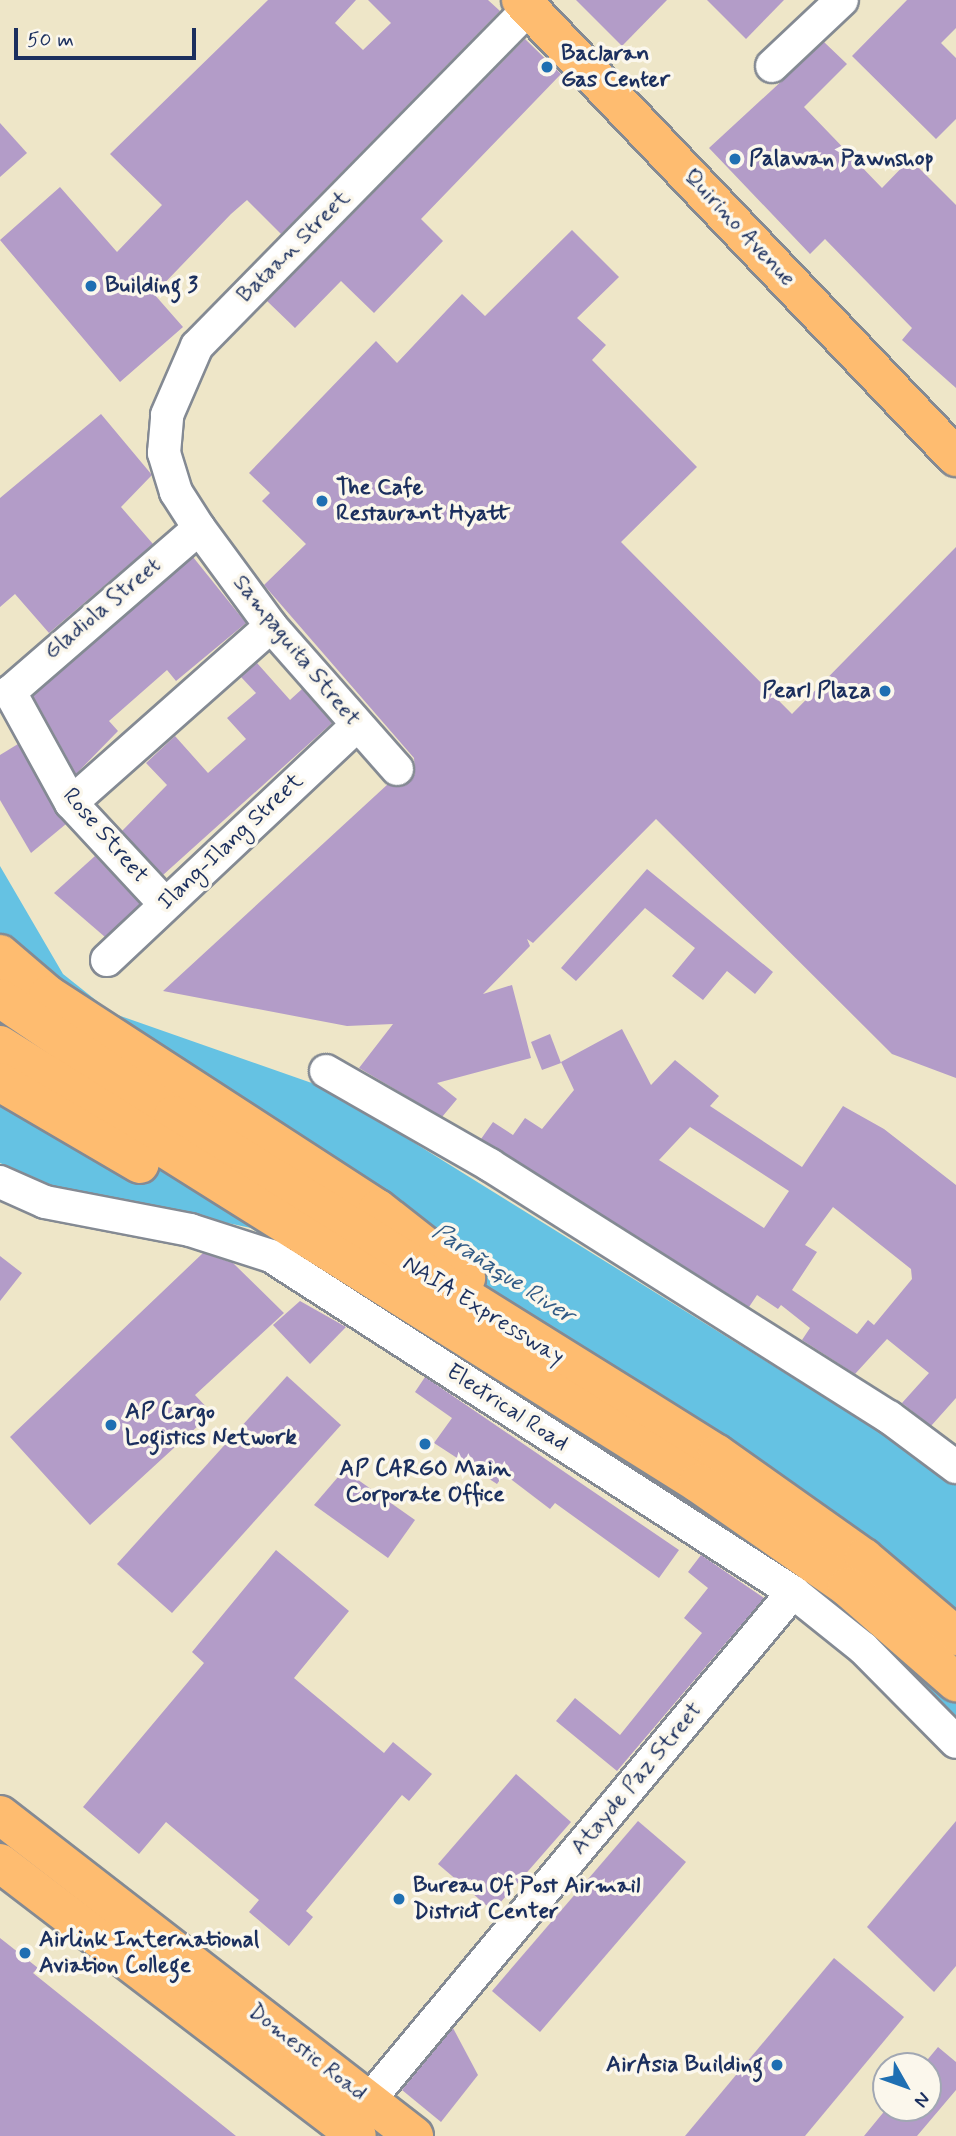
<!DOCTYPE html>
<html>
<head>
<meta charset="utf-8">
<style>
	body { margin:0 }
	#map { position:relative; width:956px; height:2136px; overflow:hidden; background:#eee6c8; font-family:Mynerve,sans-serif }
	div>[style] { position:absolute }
	.water>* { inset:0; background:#65c2e3 }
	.building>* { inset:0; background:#b39cc8 }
	.roads { filter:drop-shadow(2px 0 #848a93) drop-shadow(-2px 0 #848a93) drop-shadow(0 2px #848a93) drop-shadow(0 -2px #848a93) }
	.minor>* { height:32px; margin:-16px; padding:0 16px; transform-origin:16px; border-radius:16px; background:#fff }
	.major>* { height:38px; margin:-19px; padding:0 19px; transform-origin:19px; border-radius:19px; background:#febc70 }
	.highway>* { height:38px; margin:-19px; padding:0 19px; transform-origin:19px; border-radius:19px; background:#febc70 }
	.dots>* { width:19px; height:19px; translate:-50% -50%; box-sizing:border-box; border:4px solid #fbf7ec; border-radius:50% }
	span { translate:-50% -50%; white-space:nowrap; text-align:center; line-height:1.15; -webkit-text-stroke:7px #fbf7ec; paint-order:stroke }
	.poi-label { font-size:23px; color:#1b2f5e; font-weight:700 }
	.left { translate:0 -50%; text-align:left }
	.right { translate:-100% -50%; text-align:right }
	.street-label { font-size:23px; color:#1b2f5e }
	.water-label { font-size:24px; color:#315b86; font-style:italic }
	.north { position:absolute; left:872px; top:2052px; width:70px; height:70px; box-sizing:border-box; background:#fbf7ec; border:2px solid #a1a7b3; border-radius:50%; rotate:130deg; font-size:19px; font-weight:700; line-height:28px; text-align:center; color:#1b2f5e }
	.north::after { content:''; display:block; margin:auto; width:24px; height:32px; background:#1f6fb2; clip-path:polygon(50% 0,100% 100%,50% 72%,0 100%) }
	.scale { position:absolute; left:14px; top:28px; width:182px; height:32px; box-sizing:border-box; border:4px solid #1b2f5e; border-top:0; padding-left:9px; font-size:21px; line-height:24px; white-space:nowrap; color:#1b2f5e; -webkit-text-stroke:5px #fbf7ec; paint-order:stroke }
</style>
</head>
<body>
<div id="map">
	<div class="water">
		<i style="clip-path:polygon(0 866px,63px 974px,112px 1013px,326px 1088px,938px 1468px,956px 1485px,956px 1724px,251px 1228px,49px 1185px,0 1163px)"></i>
	</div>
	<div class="building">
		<i style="clip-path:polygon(268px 0,356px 0,335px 23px,363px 50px,391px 23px,368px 0,488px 0,500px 11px,281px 234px,247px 200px,231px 214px,154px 294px,183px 327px,120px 382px,0 240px,60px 187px,117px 252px,162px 205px,110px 154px)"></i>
		<i style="clip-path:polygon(576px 0,667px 0,622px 46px)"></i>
		<i style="clip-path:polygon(707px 0,784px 0,746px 39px)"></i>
		<i style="clip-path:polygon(907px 0,956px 0,956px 28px,941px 43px,956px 58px,956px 119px,936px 139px,852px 56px)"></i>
		<i style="clip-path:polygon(525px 39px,561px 74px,421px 219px,443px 241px,374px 313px,341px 281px,295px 328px,267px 301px)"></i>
		<i style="clip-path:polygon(824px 42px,847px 64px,804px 107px,882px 188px,910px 159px,956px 205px,956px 388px,902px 340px,912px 328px,825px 239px,810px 254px,709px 148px)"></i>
		<i style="clip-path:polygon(0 123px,27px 153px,0 177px)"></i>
		<i style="clip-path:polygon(572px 230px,619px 277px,577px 318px,606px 345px,592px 360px,697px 467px,621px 542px,792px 714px,956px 547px,956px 1078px,892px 1054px,656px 819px,533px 943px,527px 939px,530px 946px,483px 994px,512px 985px,531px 1058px,437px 1083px,457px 1099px,442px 1117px,359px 1068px,393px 1024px,347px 1026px,163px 991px,388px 784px,401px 787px,415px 774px,414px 758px,264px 585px,306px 544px,262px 501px,270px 493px,249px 473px,376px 341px,397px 363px,462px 294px,485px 316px)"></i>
		<i style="clip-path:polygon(101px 414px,152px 475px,121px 507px,153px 544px,49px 633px,15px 594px,0 607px,0 498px)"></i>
		<i style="clip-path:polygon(193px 557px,246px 623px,176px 681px,167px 670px,109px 721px,118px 731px,76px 774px,33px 696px)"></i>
		<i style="clip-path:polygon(257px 663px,290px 700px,302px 689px,332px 723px,163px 875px,122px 831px,167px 785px,146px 763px,175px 736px,208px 773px,246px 739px,227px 718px,256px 693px,241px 677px)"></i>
		<i style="clip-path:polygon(18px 744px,66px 824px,31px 853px,0 800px,0 755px)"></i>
		<i style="clip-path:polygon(95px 856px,140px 904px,105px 937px,54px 893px)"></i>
		<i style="clip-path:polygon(647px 869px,773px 972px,755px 994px,727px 971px,703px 1000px,672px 976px,695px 948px,645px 908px,576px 981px,561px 968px)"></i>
		<i style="clip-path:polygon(evenodd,622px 1029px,651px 1085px,675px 1060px,719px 1096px,710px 1106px,802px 1167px,843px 1106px,884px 1129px,956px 1185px,956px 1398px,931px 1426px,902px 1403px,929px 1373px,887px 1339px,855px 1374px,802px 1340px,810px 1328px,781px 1305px,778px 1309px,757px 1295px,749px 1307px,481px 1139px,493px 1122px,513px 1135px,525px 1118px,542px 1129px,574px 1090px,561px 1062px,622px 1029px,690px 1127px,789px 1191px,764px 1228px,659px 1160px,690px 1127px,622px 1029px,833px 1207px,911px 1269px,912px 1279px,874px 1325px,868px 1320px,857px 1334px,792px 1290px,817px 1252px,805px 1245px,833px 1207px)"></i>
		<i style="clip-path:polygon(550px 1034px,561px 1063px,542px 1070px,531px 1042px)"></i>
		<i style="clip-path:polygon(203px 1253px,233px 1263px,284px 1313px,195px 1395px,212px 1413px,90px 1525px,10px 1437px)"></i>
		<i style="clip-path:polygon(0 1256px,22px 1273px,0 1301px)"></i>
		<i style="clip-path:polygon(300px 1301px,346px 1327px,310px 1364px,273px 1325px)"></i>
		<i style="clip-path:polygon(287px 1376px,341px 1425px,172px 1613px,117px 1564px)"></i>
		<i style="clip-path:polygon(425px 1377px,679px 1550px,659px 1578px,555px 1503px,550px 1509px,504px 1474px,497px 1484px,434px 1443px,452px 1418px,415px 1392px)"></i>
		<i style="clip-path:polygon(344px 1470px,415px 1520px,388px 1558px,314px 1505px)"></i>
		<i style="clip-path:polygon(276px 1550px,349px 1611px,294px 1678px,384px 1753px,393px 1742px,432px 1774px,409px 1801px,402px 1795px,306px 1911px,313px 1917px,289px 1946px,249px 1912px,259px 1900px,166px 1822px,139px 1854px,83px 1807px,204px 1663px,192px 1652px)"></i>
		<i style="clip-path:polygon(701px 1555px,764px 1598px,617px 1771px,556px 1721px,575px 1698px,620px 1735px,702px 1633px,684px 1618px,708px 1588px,688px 1572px)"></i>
		<i style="clip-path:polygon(516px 1774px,571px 1822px,493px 1911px,438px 1864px)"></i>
		<i style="clip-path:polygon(638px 1821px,686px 1862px,540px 2032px,492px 1991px)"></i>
		<i style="clip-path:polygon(956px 1821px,956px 1966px,934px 1992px,867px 1927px)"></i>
		<i style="clip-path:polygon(0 1938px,38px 1968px,33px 1973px,236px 2136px,0 2136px)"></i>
		<i style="clip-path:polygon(834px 1958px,904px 2017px,805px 2136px,685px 2136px)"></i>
		<i style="clip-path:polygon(453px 2028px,478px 2075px,441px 2122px,402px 2090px)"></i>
		<i style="clip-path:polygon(938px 2047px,956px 2062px,956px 2090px,917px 2136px,864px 2136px,887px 2108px,928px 2108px,928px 2059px)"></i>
	</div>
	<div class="roads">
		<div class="minor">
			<i style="left:772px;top:66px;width:96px;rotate:-43.3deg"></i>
			<i style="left:397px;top:769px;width:191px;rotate:-131.4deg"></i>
			<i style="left:271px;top:626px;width:122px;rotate:-126.3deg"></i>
			<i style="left:199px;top:528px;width:43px;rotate:-122.6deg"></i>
			<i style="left:176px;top:492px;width:41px;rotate:-107.1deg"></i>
			<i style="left:164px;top:453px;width:38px;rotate:-85deg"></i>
			<i style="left:167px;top:415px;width:75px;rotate:-66.5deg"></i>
			<i style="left:197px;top:346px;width:474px;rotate:-45.5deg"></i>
			<i style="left:71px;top:803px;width:267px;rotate:-41.5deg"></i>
			<i style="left:165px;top:904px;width:138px;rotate:-132.9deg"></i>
			<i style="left:71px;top:803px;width:127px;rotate:-118.8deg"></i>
			<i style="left:10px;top:692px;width:250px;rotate:-40.9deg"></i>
			<i style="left:107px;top:960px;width:342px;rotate:-43.2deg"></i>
			<i style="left:326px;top:1071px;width:189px;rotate:29.8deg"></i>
			<i style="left:490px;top:1165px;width:472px;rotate:32.3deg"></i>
			<i style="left:889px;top:1417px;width:84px;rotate:36.7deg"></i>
			<i style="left:0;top:1182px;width:49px;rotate:24deg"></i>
			<i style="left:45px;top:1202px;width:148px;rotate:10.9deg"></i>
			<i style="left:190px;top:1230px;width:85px;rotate:17.8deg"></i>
			<i style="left:271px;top:1256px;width:621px;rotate:32.77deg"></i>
			<i style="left:793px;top:1592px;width:90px;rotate:38.7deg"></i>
			<i style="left:863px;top:1648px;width:132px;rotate:45.3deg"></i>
			<i style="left:355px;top:2117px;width:684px;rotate:-50.16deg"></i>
		</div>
		<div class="major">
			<i style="left:521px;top:0;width:631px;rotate:46.41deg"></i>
			<i style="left:0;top:1815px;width:524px;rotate:37.79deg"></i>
			<i style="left:0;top:1863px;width:449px;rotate:37.4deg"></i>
		</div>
		<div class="highway">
			<i style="left:0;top:954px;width:63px;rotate:40.5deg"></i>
			<i style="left:48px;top:995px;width:393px;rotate:33deg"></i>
			<i style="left:378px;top:1209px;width:112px;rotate:38.1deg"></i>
			<i style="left:0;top:998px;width:209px;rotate:34.1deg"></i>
			<i style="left:173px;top:1115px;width:641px;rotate:31.93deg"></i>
			<i style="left:717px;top:1454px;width:180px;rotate:35.3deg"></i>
			<i style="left:864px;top:1558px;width:121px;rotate:40.3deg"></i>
			<i style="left:0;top:1045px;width:824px;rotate:32.11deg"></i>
			<i style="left:698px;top:1483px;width:182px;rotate:34.9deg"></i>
			<i style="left:847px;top:1587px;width:145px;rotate:41.1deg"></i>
			<i style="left:0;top:1082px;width:162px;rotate:30.4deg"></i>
		</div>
	</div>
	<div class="dots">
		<i style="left:547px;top:67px;background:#1f6fb2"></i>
		<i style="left:735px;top:159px;background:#1f6fb2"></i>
		<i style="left:91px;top:286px;background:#1f6fb2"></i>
		<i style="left:322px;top:501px;background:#1f6fb2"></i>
		<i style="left:885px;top:691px;background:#1f6fb2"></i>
		<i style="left:111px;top:1425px;background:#1f6fb2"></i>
		<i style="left:425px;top:1444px;background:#1f6fb2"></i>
		<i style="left:399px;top:1899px;background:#1f6fb2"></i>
		<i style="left:25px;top:1953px;background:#1f6fb2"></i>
		<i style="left:777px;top:2065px;background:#1f6fb2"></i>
	</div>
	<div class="poi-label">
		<span class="left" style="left:561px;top:67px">Baclaran<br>Gas Center</span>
		<span class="left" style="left:749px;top:159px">Palawan Pawnshop</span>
		<span class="left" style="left:105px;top:286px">Building 3</span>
		<span class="left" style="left:336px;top:501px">The Cafe<br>Restaurant Hyatt</span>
		<span class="right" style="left:871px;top:691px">Pearl Plaza</span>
		<span class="left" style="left:125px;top:1425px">AP Cargo<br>Logistics Network</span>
		<span style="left:425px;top:1482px">AP CARGO Main<br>Corporate Office</span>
		<span class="left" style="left:413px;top:1899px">Bureau Of Post Airmail<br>District Center</span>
		<span class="left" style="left:39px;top:1953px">Airlink International<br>Aviation College</span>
		<span class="right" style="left:763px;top:2065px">AirAsia Building</span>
	</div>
	<div class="street-label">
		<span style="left:739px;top:228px;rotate:47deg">Quirino Avenue</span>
		<span style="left:294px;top:247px;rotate:-45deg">Bataan Street</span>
		<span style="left:103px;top:609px;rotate:-40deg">Gladiola Street</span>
		<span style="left:296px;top:651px;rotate:51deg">Sampaguita Street</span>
		<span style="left:105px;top:836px;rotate:49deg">Rose Street</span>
		<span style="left:231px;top:842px;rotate:-43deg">Ilang-Ilang Street</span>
		<span style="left:483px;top:1311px;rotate:32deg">NAIA Expressway</span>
		<span style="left:507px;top:1408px;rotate:33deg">Electrical Road</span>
		<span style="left:637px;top:1779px;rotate:-50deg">Atayde Paz Street</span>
		<span style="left:307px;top:2053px;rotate:38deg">Domestic Road</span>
	</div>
	<div class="water-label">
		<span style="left:503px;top:1274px;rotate:33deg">Parañaque River</span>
	</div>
	<div class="north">N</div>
	<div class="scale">50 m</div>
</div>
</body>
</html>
